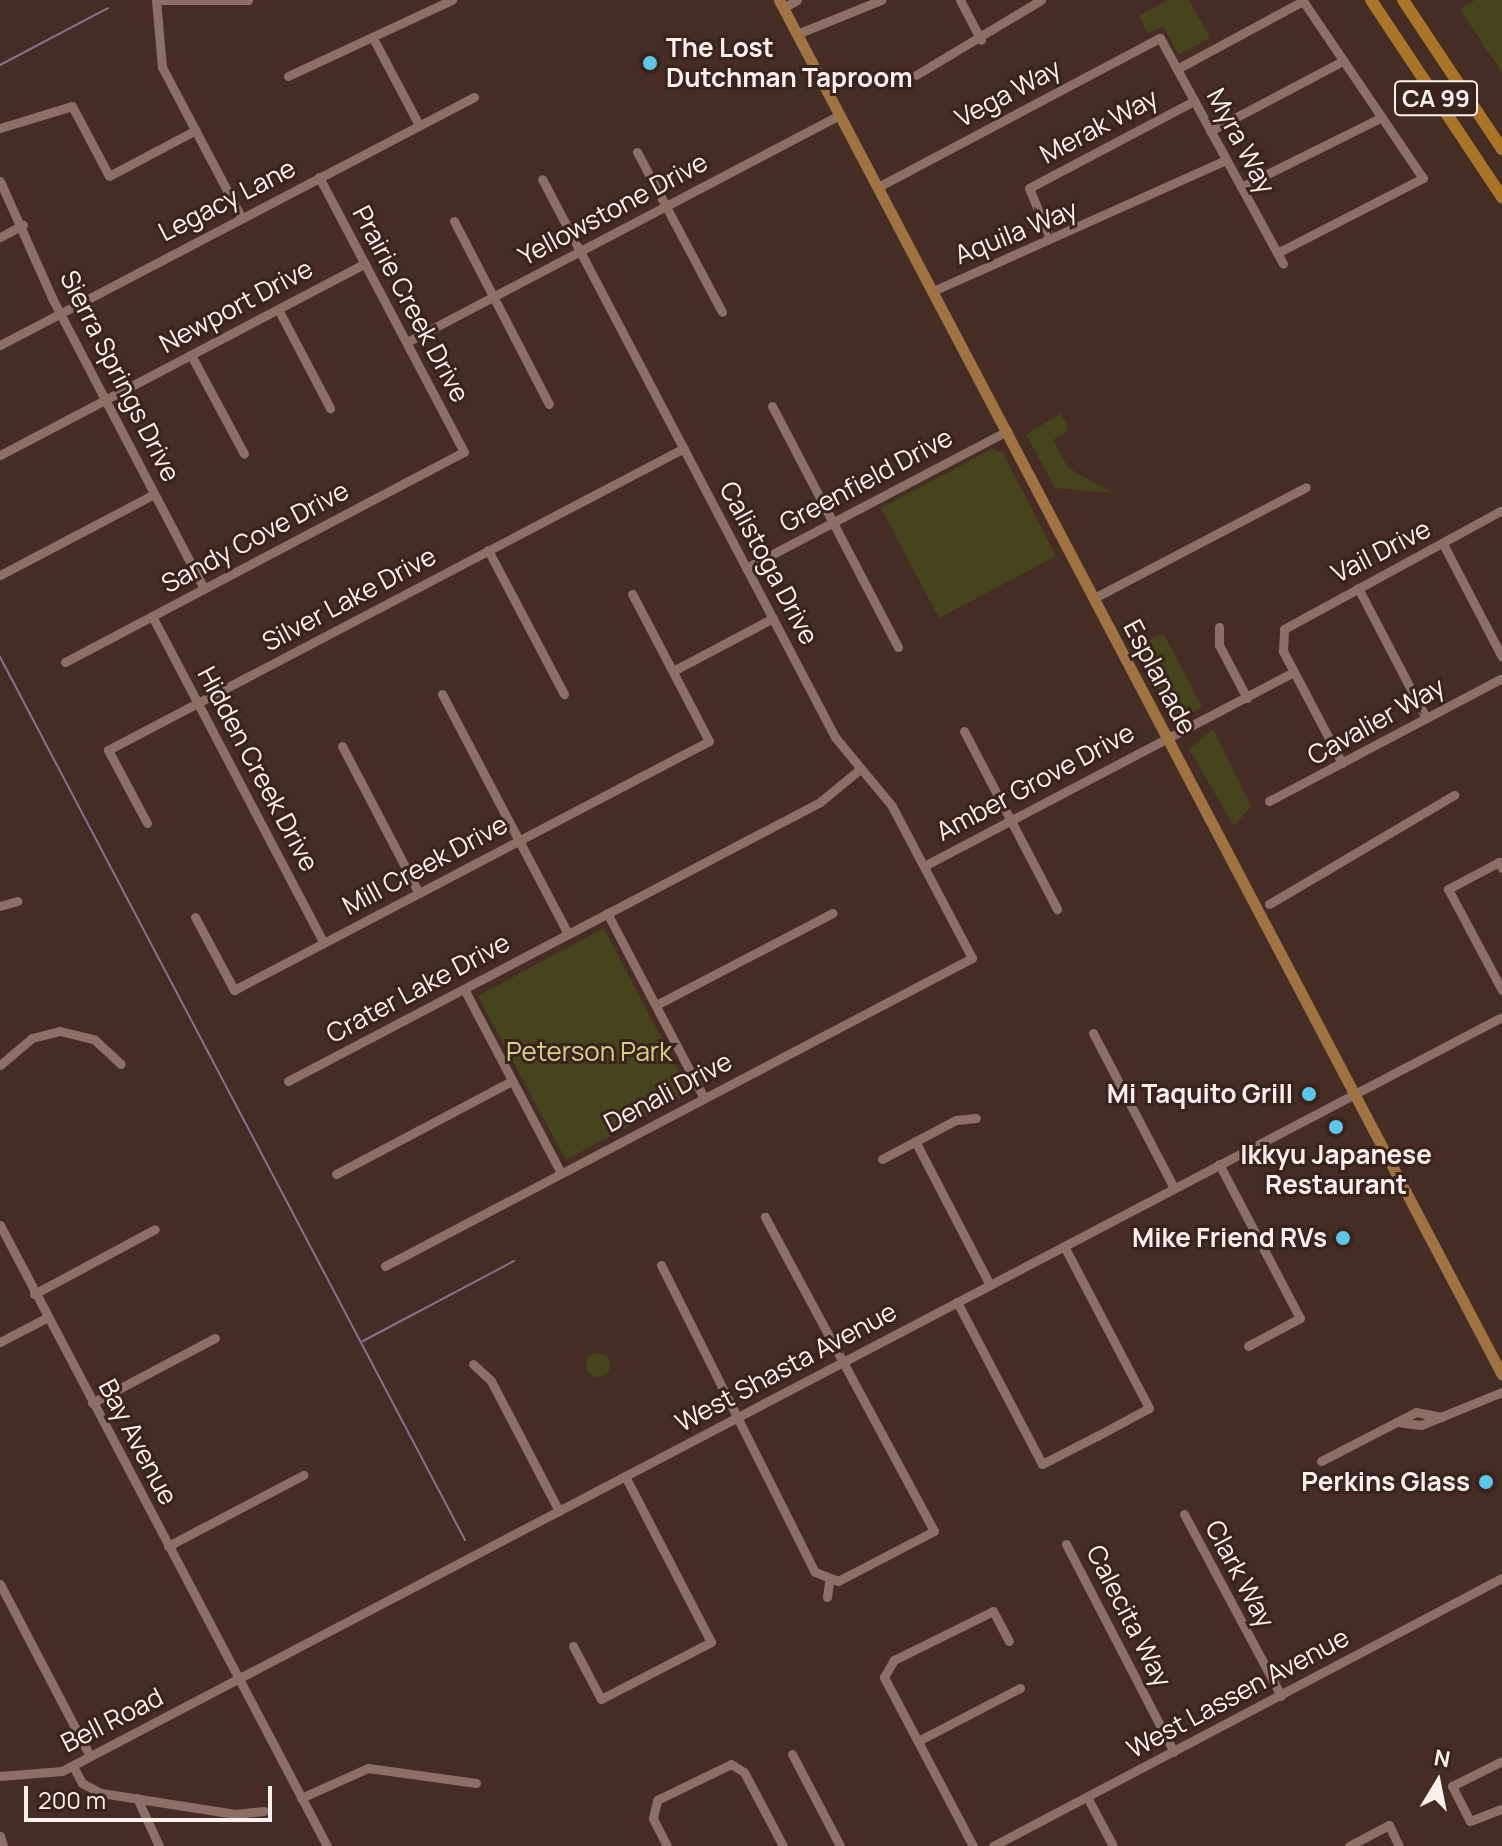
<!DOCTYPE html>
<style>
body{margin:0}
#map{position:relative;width:1502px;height:1846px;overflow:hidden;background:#452d26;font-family:Manrope,sans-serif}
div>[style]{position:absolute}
.green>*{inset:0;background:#46441d}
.round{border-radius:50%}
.stream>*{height:2px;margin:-1px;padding:0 1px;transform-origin:1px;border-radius:1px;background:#8e6d8e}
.minor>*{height:9px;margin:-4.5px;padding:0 4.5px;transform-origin:4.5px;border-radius:4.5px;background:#8c7068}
.major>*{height:11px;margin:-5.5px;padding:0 5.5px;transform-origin:5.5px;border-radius:5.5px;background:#9f7342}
.highway>*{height:12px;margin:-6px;padding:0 6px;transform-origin:6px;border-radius:6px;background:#ab7528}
.dots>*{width:22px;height:22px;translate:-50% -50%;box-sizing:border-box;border:4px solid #3a231c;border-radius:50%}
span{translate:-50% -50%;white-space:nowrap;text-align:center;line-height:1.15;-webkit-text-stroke:6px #3a231c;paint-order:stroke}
.shield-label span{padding:2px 6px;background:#3a231c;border:2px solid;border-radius:6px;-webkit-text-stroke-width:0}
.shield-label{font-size:24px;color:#fff2ee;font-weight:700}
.poi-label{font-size:26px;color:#fff2ee;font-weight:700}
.left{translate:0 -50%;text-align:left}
.right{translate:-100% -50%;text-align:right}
.street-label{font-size:26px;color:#fff2ee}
.park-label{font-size:26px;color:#d5d28a}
.north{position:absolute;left:1398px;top:1742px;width:80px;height:80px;-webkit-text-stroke:6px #3a231c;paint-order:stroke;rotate:10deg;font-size:22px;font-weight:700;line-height:32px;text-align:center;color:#fff2ee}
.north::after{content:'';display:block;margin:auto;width:28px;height:36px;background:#fff2ee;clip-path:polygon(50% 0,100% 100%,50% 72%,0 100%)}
.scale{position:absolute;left:24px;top:1786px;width:248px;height:36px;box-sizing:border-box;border:4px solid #fff2ee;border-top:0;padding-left:10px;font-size:24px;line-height:28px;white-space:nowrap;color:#fff2ee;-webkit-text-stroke:6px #3a231c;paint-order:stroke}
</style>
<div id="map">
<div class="green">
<div style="clip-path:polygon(1168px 0,1189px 0,1210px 38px,1179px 55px,1163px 26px,1148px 34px,1139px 16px)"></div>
<div style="clip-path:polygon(1475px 0,1502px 0,1502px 73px,1460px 9px)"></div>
<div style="clip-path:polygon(1061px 414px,1069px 430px,1053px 440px,1068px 468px,1112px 493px,1055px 488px,1026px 434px)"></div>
<div style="clip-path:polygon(992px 449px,1003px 453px,1056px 556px,939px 618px,881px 508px)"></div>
<div style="clip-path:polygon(1163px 633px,1202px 707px,1182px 718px,1172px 714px,1136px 647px)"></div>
<div style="clip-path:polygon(1213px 729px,1251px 806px,1234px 826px,1189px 749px)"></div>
<div style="clip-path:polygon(604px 928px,690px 1093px,566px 1160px,478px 996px)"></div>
<div class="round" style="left:586px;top:1353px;width:24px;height:24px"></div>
</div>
<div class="stream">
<div style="left:0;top:65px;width:122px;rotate:-27.8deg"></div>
<div style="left:0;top:657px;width:998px;rotate:62.23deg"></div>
<div style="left:363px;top:1341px;width:171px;rotate:-27.9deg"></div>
</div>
<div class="minor">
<div style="left:156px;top:0;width:67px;rotate:84.9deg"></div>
<div style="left:162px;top:67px;width:170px;rotate:62.2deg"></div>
<div style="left:160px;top:0;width:88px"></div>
<div style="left:960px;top:0;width:45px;rotate:62.3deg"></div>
<div style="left:783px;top:8px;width:16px;rotate:-30deg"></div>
<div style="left:797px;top:34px;width:91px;rotate:-22deg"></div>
<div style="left:374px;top:40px;width:96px;rotate:62.1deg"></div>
<div style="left:1177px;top:69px;width:143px;rotate:-28.4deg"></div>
<div style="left:1303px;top:1px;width:214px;rotate:55.9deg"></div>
<div style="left:1423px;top:178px;width:164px;rotate:152.8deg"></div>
<div style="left:916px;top:75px;width:146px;rotate:-31deg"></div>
<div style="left:288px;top:76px;width:181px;rotate:-24.9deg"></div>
<div style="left:0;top:128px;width:75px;rotate:-17deg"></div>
<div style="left:72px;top:106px;width:79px;rotate:62.1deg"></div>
<div style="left:109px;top:176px;width:98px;rotate:-27.9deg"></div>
<div style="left:1210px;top:131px;width:150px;rotate:-27.8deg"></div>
<div style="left:637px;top:152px;width:181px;rotate:62deg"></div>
<div style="left:0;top:181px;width:128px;rotate:66deg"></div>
<div style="left:52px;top:298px;width:328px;rotate:62.4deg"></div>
<div style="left:878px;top:187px;width:319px;rotate:-27.9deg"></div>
<div style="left:1160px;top:38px;width:257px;rotate:61.4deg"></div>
<div style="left:1241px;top:187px;width:157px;rotate:-26.4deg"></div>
<div style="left:454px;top:221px;width:206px;rotate:62.6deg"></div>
<div style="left:1049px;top:236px;width:52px;rotate:-112.6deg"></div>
<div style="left:1029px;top:188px;width:187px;rotate:-27.8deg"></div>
<div style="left:0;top:237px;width:26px;rotate:-28deg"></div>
<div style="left:933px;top:291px;width:321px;rotate:-24.1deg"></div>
<div style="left:278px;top:309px;width:112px;rotate:62.3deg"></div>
<div style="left:407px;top:342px;width:488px;rotate:-27.7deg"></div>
<div style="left:0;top:345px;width:535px;rotate:-27.62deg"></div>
<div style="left:191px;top:355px;width:112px;rotate:61.8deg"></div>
<div style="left:772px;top:406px;width:272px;rotate:62.4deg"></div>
<div style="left:0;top:455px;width:412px;rotate:-27.7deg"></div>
<div style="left:1443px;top:544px;width:127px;rotate:62.4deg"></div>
<div style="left:488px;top:550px;width:163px;rotate:62.2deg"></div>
<div style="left:746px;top:568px;width:295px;rotate:-27.7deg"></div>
<div style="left:0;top:575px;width:174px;rotate:-27.7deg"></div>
<div style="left:1358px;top:588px;width:147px;rotate:62.4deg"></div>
<div style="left:1094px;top:598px;width:239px;rotate:-27.6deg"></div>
<div style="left:152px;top:616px;width:369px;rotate:62.3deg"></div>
<div style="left:1219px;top:627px;width:18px;rotate:90deg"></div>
<div style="left:1219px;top:645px;width:60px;rotate:62.2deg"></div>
<div style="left:65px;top:662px;width:451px;rotate:-27.8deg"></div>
<div style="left:464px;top:452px;width:311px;rotate:-117.8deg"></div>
<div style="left:673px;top:671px;width:113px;rotate:-27.9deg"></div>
<div style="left:442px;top:694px;width:271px;rotate:62.3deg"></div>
<div style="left:964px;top:731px;width:201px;rotate:62.4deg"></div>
<div style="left:342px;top:746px;width:166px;rotate:62.4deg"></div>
<div style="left:1342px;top:763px;width:127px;rotate:-117.8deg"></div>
<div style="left:1283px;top:651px;width:22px;rotate:-87deg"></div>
<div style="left:1284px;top:629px;width:248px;rotate:-28.6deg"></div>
<div style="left:1269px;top:801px;width:263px;rotate:-27.8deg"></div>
<div style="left:147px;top:823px;width:83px;rotate:-118.1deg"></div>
<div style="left:108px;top:750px;width:650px;rotate:-27.67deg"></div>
<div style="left:924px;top:866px;width:418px;rotate:-27.7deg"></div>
<div style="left:1502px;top:868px;width:7px;rotate:-117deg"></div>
<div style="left:1499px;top:862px;width:58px;rotate:152.1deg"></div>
<div style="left:1448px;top:889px;width:115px;rotate:61.9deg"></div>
<div style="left:1269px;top:904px;width:215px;rotate:-30.5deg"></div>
<div style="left:0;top:906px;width:18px;rotate:-16deg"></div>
<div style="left:607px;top:913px;width:209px;rotate:62.3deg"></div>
<div style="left:195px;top:917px;width:83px;rotate:61.9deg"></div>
<div style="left:234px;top:990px;width:536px;rotate:-27.66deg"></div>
<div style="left:709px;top:741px;width:166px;rotate:-117.6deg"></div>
<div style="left:464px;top:989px;width:208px;rotate:62.2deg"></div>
<div style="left:656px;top:1005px;width:199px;rotate:-27.5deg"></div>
<div style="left:1093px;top:1033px;width:175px;rotate:62.4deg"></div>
<div style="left:0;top:1065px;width:42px;rotate:-40.2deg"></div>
<div style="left:32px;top:1038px;width:29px;rotate:-14deg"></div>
<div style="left:60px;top:1031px;width:36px;rotate:14deg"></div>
<div style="left:95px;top:1040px;width:35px;rotate:43deg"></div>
<div style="left:288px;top:1081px;width:601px;rotate:-27.67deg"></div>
<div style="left:820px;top:802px;width:52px;rotate:-39.5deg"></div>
<div style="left:915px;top:1141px;width:162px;rotate:62.5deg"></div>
<div style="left:882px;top:1159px;width:84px;rotate:-27.8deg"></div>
<div style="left:956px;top:1120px;width:20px;rotate:-6deg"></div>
<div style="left:1219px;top:1164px;width:174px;rotate:62.3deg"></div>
<div style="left:1300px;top:1318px;width:59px;rotate:151.7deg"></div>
<div style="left:336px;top:1174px;width:199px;rotate:-27.9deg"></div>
<div style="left:0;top:1225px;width:702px;rotate:62.23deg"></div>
<div style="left:661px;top:1265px;width:343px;rotate:63.4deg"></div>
<div style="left:815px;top:1572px;width:25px;rotate:21deg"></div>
<div style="left:838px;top:1581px;width:108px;rotate:-27.5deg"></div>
<div style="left:934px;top:1531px;width:357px;rotate:-118.3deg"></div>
<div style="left:385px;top:1266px;width:663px;rotate:-27.69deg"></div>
<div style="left:972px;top:958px;width:172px;rotate:-117.8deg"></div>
<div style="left:892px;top:806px;width:89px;rotate:-129.6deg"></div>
<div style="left:835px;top:737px;width:630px;rotate:-117.7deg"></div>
<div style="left:34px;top:1294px;width:137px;rotate:-28.2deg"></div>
<div style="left:957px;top:1302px;width:183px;rotate:62.3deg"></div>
<div style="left:1042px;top:1464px;width:62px;rotate:-27deg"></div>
<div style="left:1097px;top:1436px;width:59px;rotate:-28.3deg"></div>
<div style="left:1149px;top:1408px;width:183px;rotate:-117.7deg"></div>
<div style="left:0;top:1342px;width:54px;rotate:-27.5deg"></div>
<div style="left:473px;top:1364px;width:25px;rotate:43deg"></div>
<div style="left:491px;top:1381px;width:147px;rotate:62.4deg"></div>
<div style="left:92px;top:1403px;width:139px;rotate:-27.9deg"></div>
<div style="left:1397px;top:1422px;width:24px;rotate:7deg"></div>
<div style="left:1421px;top:1425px;width:87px;rotate:-22.2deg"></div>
<div style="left:1321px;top:1461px;width:107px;rotate:-27.3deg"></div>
<div style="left:1416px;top:1412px;width:26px;rotate:11deg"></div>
<div style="left:1184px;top:1514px;width:206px;rotate:61.9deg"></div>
<div style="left:1066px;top:1544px;width:234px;rotate:62.6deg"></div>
<div style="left:168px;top:1546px;width:153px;rotate:-27.7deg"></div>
<div style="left:0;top:1584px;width:194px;rotate:62.4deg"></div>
<div style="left:827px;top:1597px;width:15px;rotate:-82deg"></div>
<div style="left:573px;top:1646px;width:60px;rotate:62.2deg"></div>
<div style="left:601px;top:1699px;width:124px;rotate:-27.4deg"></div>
<div style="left:711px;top:1642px;width:187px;rotate:-117.4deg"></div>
<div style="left:918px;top:1741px;width:115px;rotate:-27.5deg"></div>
<div style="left:792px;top:1754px;width:104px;rotate:62.4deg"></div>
<div style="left:1502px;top:1761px;width:56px;rotate:153.4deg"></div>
<div style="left:1452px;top:1786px;width:39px;rotate:63deg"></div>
<div style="left:1470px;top:1821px;width:34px;rotate:-21deg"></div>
<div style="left:73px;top:1766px;width:19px;rotate:62deg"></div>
<div style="left:82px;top:1783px;width:21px;rotate:28deg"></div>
<div style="left:101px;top:1793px;width:136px;rotate:8.9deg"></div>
<div style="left:235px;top:1814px;width:29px;rotate:-6deg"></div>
<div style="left:0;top:1776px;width:62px;rotate:-4.6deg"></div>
<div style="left:62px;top:1771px;width:1625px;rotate:-27.64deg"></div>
<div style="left:1087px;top:1797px;width:55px;rotate:62deg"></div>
<div style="left:137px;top:1798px;width:53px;rotate:65.4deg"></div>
<div style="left:301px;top:1798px;width:73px;rotate:-24.1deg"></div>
<div style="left:368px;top:1768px;width:109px;rotate:7.9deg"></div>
<div style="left:0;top:1836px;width:10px;rotate:73deg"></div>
<div style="left:667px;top:1846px;width:31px;rotate:-117deg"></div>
<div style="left:653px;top:1818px;width:18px;rotate:-77deg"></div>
<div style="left:657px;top:1800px;width:82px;rotate:-25.9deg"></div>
<div style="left:731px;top:1764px;width:15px;rotate:32deg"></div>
<div style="left:744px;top:1772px;width:84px;rotate:62.2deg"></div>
<div style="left:973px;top:1846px;width:191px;rotate:-117.8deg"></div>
<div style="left:884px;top:1677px;width:20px;rotate:-60deg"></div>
<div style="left:894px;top:1660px;width:110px;rotate:-26.3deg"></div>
<div style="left:993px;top:1611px;width:34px;rotate:62deg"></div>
<div style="left:993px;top:1846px;width:575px;rotate:-27.77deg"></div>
<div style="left:1349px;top:1846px;width:45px;rotate:-27.7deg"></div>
<div style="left:1389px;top:1825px;width:23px;rotate:65deg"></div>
</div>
<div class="major">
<div style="left:779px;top:0;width:1553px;rotate:62.26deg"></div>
</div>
<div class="highway">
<div style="left:1371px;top:0;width:237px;rotate:56.4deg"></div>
<div style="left:1403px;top:0;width:179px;rotate:56.4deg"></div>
</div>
<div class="dots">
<div style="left:650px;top:63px;background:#5dc7e8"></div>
<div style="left:1309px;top:1094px;background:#5dc7e8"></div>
<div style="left:1336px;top:1127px;background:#5dc7e8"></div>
<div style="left:1343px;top:1238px;background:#5dc7e8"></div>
<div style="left:1486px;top:1482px;background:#5dc7e8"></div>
</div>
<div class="shield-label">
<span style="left:1436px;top:98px">CA 99</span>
</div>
<div class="poi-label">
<span class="left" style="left:666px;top:63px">The Lost<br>Dutchman Taproom</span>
<span class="right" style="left:1293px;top:1094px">Mi Taquito Grill</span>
<span style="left:1336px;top:1170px">Ikkyu Japanese<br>Restaurant</span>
<span class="right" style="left:1327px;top:1238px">Mike Friend RVs</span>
<span class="right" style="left:1470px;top:1482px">Perkins Glass</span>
</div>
<div class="street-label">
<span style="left:1008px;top:93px;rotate:-28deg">Vega Way</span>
<span style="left:1099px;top:126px;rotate:-28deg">Merak Way</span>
<span style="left:1241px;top:141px;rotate:62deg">Myra Way</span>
<span style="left:227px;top:200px;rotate:-27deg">Legacy Lane</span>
<span style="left:613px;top:209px;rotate:-28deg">Yellowstone Drive</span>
<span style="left:1016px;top:232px;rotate:-22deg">Aquila Way</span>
<span style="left:411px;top:304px;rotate:62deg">Prairie Creek Drive</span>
<span style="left:236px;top:306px;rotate:-28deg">Newport Drive</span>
<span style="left:120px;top:376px;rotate:63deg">Sierra Springs Drive</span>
<span style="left:866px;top:480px;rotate:-28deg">Greenfield Drive</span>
<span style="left:255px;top:537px;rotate:-28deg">Sandy Cove Drive</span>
<span style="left:1381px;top:551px;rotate:-27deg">Vail Drive</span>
<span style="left:769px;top:563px;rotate:62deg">Calistoga Drive</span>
<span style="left:349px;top:599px;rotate:-28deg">Silver Lake Drive</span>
<span style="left:1160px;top:677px;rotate:62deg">Esplanade</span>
<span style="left:1376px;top:721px;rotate:-29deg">Cavalier Way</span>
<span style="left:258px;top:769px;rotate:62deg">Hidden Creek Drive</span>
<span style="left:1035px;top:782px;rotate:-28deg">Amber Grove Drive</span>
<span style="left:425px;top:865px;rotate:-28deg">Mill Creek Drive</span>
<span style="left:418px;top:988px;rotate:-28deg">Crater Lake Drive</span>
<span style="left:668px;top:1092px;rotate:-28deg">Denali Drive</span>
<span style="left:786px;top:1367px;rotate:-28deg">West Shasta Avenue</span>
<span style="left:138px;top:1442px;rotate:62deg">Bay Avenue</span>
<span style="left:1240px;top:1574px;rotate:62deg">Clark Way</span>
<span style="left:1129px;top:1616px;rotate:63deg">Calecita Way</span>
<span style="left:1238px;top:1693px;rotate:-28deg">West Lassen Avenue</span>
<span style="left:112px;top:1720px;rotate:-27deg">Bell Road</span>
</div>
<div class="park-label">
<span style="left:589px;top:1052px">Peterson Park</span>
</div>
<div class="north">N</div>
<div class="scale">200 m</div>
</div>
